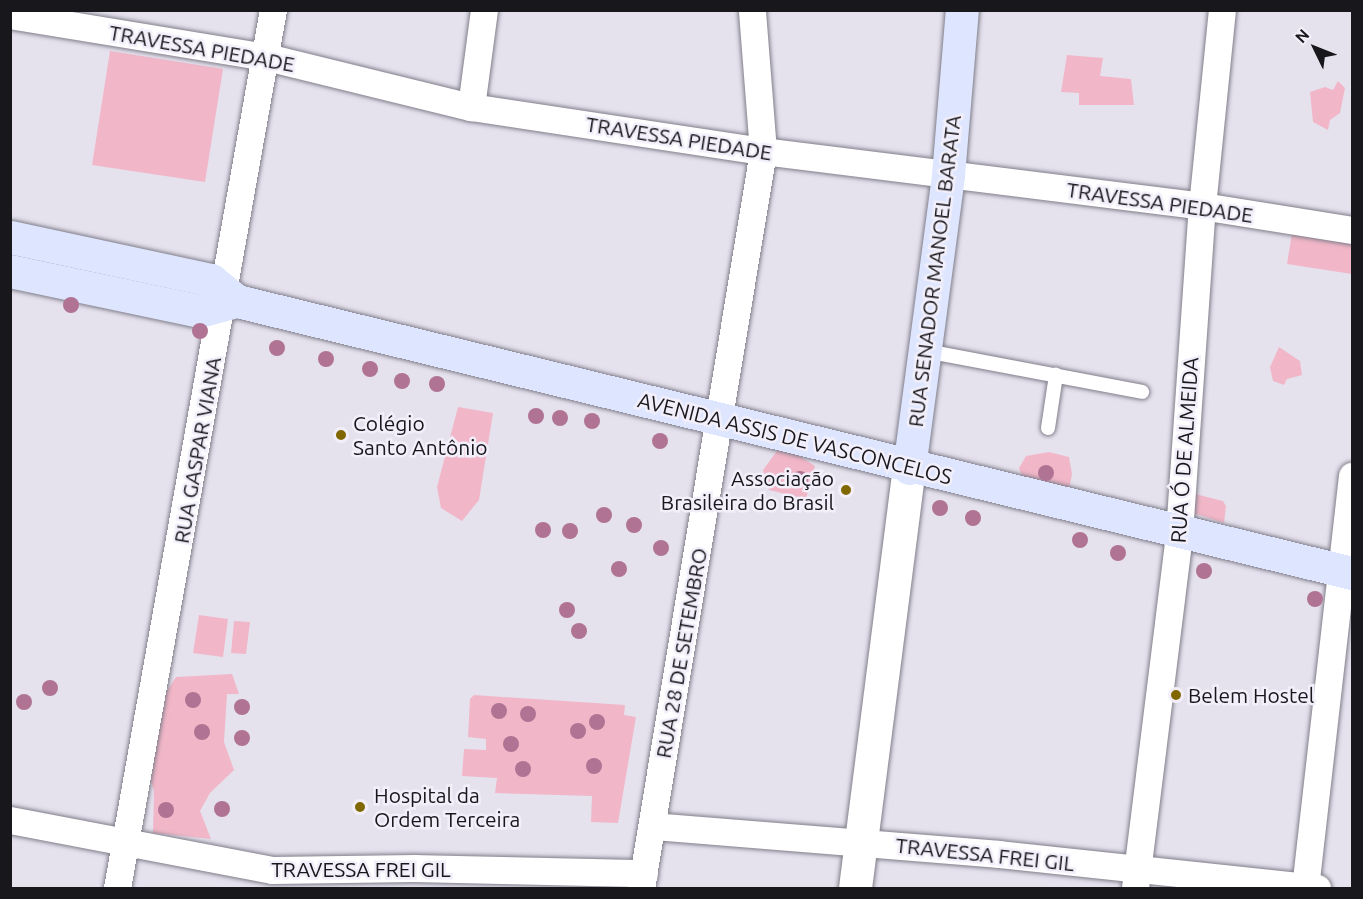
<!DOCTYPE html>
<meta charset="utf-8">
<style>
body{margin:0}
#map{position:relative;width:1363px;height:899px;overflow:hidden;background:#e5e2ee;font-family:Ubuntu,sans-serif}
div>[style]{position:absolute}
.green>*{inset:0;background:#f1b7c8}
.roads{filter:drop-shadow(0 0 2px #817e8a) drop-shadow(0 0 2px #817e8a)}
.service>*{height:14px;margin:-7px;padding:0 7px;transform-origin:7px;border-radius:7px;background:#fff}
.minor>*{height:27px;margin:-13.5px;padding:0 13.5px;transform-origin:13.5px;border-radius:13.5px;background:#fff}
.secondary>*{height:33px;margin:-16.5px;padding:0 16.5px;transform-origin:16.5px;border-radius:16.5px;background:#fff}
.primary>*{height:33px;margin:-16.5px;padding:0 16.5px;transform-origin:16.5px;border-radius:16.5px;background:#dde6fe}
.trees>*{width:16px;height:16px;margin:-8px;border-radius:50%;background:#b07393}
.dots>*{width:16px;height:16px;translate:-50% -50%;box-sizing:border-box;border:3px solid #f2effb;border-radius:50%}
span{translate:-50% -50%;white-space:nowrap;text-align:center;line-height:1.15;-webkit-text-stroke:5px #f2effb;paint-order:stroke}
.street-label{font-size:21px;color:#18171b}
.poi-label{font-size:21px;color:#18171b}
.left{translate:0 -50%;text-align:left}
.right{translate:-100% -50%;text-align:right}
.frame{position:absolute;inset:0;border:12px solid #18171b;pointer-events:none}
.north{position:absolute;left:1285px;top:18px;width:60px;height:60px;-webkit-text-stroke:4px #f2effb;paint-order:stroke;rotate:313deg;font-size:16px;font-weight:700;line-height:24px;text-align:center;color:#18171b}
.north::after{content:'';display:block;margin:auto;width:21px;height:27px;background:#18171b;clip-path:polygon(50% 0,100% 100%,50% 72%,0 100%)}
</style>
<div id="map">
<div class="green">
<div style="clip-path:polygon(110px 51px,223px 69px,205px 182px,92px 165px)"></div>
<div style="clip-path:polygon(1067px 55px,1103px 58px,1100px 76px,1131px 79px,1134px 105px,1079px 105px,1079px 93px,1061px 92px)"></div>
<div style="clip-path:polygon(1338px 81px,1345px 88px,1340px 113px,1330px 120px,1328px 130px,1313px 122px,1310px 92px,1325px 87px,1333px 90px)"></div>
<div style="clip-path:polygon(1293px 227px,1352px 236px,1352px 274px,1287px 264px)"></div>
<div style="clip-path:polygon(1279px 347px,1300px 361px,1302px 375px,1287px 379px,1284px 385px,1273px 381px,1270px 367px)"></div>
<div style="clip-path:polygon(458px 407px,493px 413px,479px 500px,462px 521px,441px 508px,437px 487px)"></div>
<div style="clip-path:polygon(790px 450px,815px 466px,806px 499px,769px 490px,763px 470px,777px 451px)"></div>
<div style="clip-path:polygon(1049px 452px,1069px 457px,1072px 474px,1067px 500px,1027px 491px,1019px 468px,1026px 456px)"></div>
<div style="clip-path:polygon(1187px 492px,1223px 501px,1226px 506px,1224px 523px,1184px 510px)"></div>
<div style="clip-path:polygon(199px 615px,228px 619px,223px 657px,193px 653px)"></div>
<div style="clip-path:polygon(234px 621px,250px 622px,246px 654px,231px 653px)"></div>
<div style="clip-path:polygon(232px 674px,239px 694px,227px 694px,224px 742px,234px 770px,210px 793px,200px 811px,211px 839px,153px 833px,154px 791px,148px 772px,160px 702px,176px 677px)"></div>
<div style="clip-path:polygon(474px 695px,625px 705px,624px 715px,636px 717px,618px 823px,591px 822px,592px 796px,495px 793px,497px 778px,462px 776px,464px 749px,486px 750px,486px 739px,468px 737px,470px 699px)"></div>
</div>
<div class="roads">
<div class="service">
<div style="left:926px;top:351px;width:220px;rotate:10.7deg"></div>
<div style="left:1048px;top:428px;width:54px;rotate:-81.4deg"></div>
</div>
<div class="minor">
<div style="left:10px;top:15px;width:260px;rotate:9.3deg"></div>
<div style="left:267px;top:57px;width:210px;rotate:13.8deg"></div>
<div style="left:471px;top:107px;width:295px;rotate:8.6deg"></div>
<div style="left:763px;top:151px;width:442px;rotate:7.1deg"></div>
<div style="left:1202px;top:206px;width:152px;rotate:9.1deg"></div>
<div style="left:471px;top:107px;width:98px;rotate:-82.4deg"></div>
<div style="left:10px;top:820px;width:267px;rotate:10.8deg"></div>
<div style="left:272px;top:870px;width:143px;rotate:-0.8deg"></div>
<div style="left:415px;top:868px;width:229px;rotate:1.3deg"></div>
<div style="left:652px;top:826px;width:348px;rotate:4.6deg"></div>
<div style="left:999px;top:854px;width:320px;rotate:6.1deg"></div>
<div style="left:117px;top:888px;width:892px;rotate:-79.93deg"></div>
<div style="left:641px;top:888px;width:747px;rotate:-80.6deg"></div>
<div style="left:763px;top:151px;width:141px;rotate:-94.5deg"></div>
<div style="left:1135px;top:888px;width:358px;rotate:-82.9deg"></div>
<div style="left:1179px;top:533px;width:328px;rotate:-86deg"></div>
<div style="left:1202px;top:206px;width:197px;rotate:-84.2deg"></div>
<div style="left:1305px;top:888px;width:415px;rotate:-83.5deg"></div>
</div>
<div class="secondary">
<div style="left:855px;top:888px;width:423px;rotate:-82.7deg"></div>
</div>
<div class="primary">
<div style="left:10px;top:237px;width:206px;rotate:12.1deg"></div>
<div style="left:211px;top:280px;width:33px;rotate:39deg"></div>
<div style="left:237px;top:301px;width:1148px;rotate:13.71deg"></div>
<div style="left:10px;top:271px;width:193px;rotate:11.9deg"></div>
<div style="left:199px;top:311px;width:39px;rotate:-15deg"></div>
<div style="left:909px;top:468px;width:296px;rotate:-82.4deg"></div>
<div style="left:948px;top:175px;width:166px;rotate:-85.2deg"></div>
</div>
</div>
<div class="trees">
<div style="left:71px;top:305px"></div>
<div style="left:200px;top:331px"></div>
<div style="left:277px;top:348px"></div>
<div style="left:326px;top:359px"></div>
<div style="left:370px;top:369px"></div>
<div style="left:402px;top:381px"></div>
<div style="left:437px;top:384px"></div>
<div style="left:536px;top:416px"></div>
<div style="left:560px;top:418px"></div>
<div style="left:592px;top:421px"></div>
<div style="left:660px;top:441px"></div>
<div style="left:1046px;top:473px"></div>
<div style="left:800px;top:479px"></div>
<div style="left:940px;top:508px"></div>
<div style="left:604px;top:515px"></div>
<div style="left:973px;top:518px"></div>
<div style="left:634px;top:525px"></div>
<div style="left:543px;top:530px"></div>
<div style="left:570px;top:531px"></div>
<div style="left:1080px;top:540px"></div>
<div style="left:661px;top:548px"></div>
<div style="left:1118px;top:553px"></div>
<div style="left:619px;top:569px"></div>
<div style="left:1204px;top:571px"></div>
<div style="left:1315px;top:599px"></div>
<div style="left:567px;top:610px"></div>
<div style="left:579px;top:631px"></div>
<div style="left:50px;top:688px"></div>
<div style="left:193px;top:700px"></div>
<div style="left:24px;top:702px"></div>
<div style="left:242px;top:707px"></div>
<div style="left:499px;top:711px"></div>
<div style="left:528px;top:714px"></div>
<div style="left:597px;top:722px"></div>
<div style="left:578px;top:731px"></div>
<div style="left:202px;top:732px"></div>
<div style="left:242px;top:738px"></div>
<div style="left:511px;top:744px"></div>
<div style="left:594px;top:766px"></div>
<div style="left:523px;top:769px"></div>
<div style="left:222px;top:809px"></div>
<div style="left:166px;top:810px"></div>
</div>
<div class="dots">
<div style="left:341px;top:435px;background:#806700"></div>
<div style="left:846px;top:490px;background:#806700"></div>
<div style="left:1176px;top:695px;background:#806700"></div>
<div style="left:360px;top:807px;background:#806700"></div>
</div>
<div class="street-label">
<span style="left:202px;top:48px;rotate:10deg">TRAVESSA PIEDADE</span>
<span style="left:679px;top:138px;rotate:9deg">TRAVESSA PIEDADE</span>
<span style="left:1160px;top:202px;rotate:8deg">TRAVESSA PIEDADE</span>
<span style="left:934px;top:271px;rotate:-83deg">RUA SENADOR MANOEL BARATA</span>
<span style="left:795px;top:438px;rotate:14deg">AVENIDA ASSIS DE VASCONCELOS</span>
<span style="left:197px;top:450px;rotate:-80deg">RUA GASPAR VIANA</span>
<span style="left:1184px;top:450px;rotate:-86deg">RUA Ó DE ALMEIDA</span>
<span style="left:681px;top:653px;rotate:-80deg">RUA 28 DE SETEMBRO</span>
<span style="left:985px;top:854px;rotate:6deg">TRAVESSA FREI GIL</span>
<span style="left:361px;top:869px">TRAVESSA FREI GIL</span>
</div>
<div class="poi-label">
<span class="left" style="left:353px;top:435px">Colégio<br>Santo Antônio</span>
<span class="right" style="left:834px;top:490px">Associação<br>Brasileira do Brasil</span>
<span class="left" style="left:1188px;top:695px">Belem Hostel</span>
<span class="left" style="left:374px;top:807px">Hospital da<br>Ordem Terceira</span>
</div>
<div class="frame"></div>
<div class="north">N</div>
</div>
